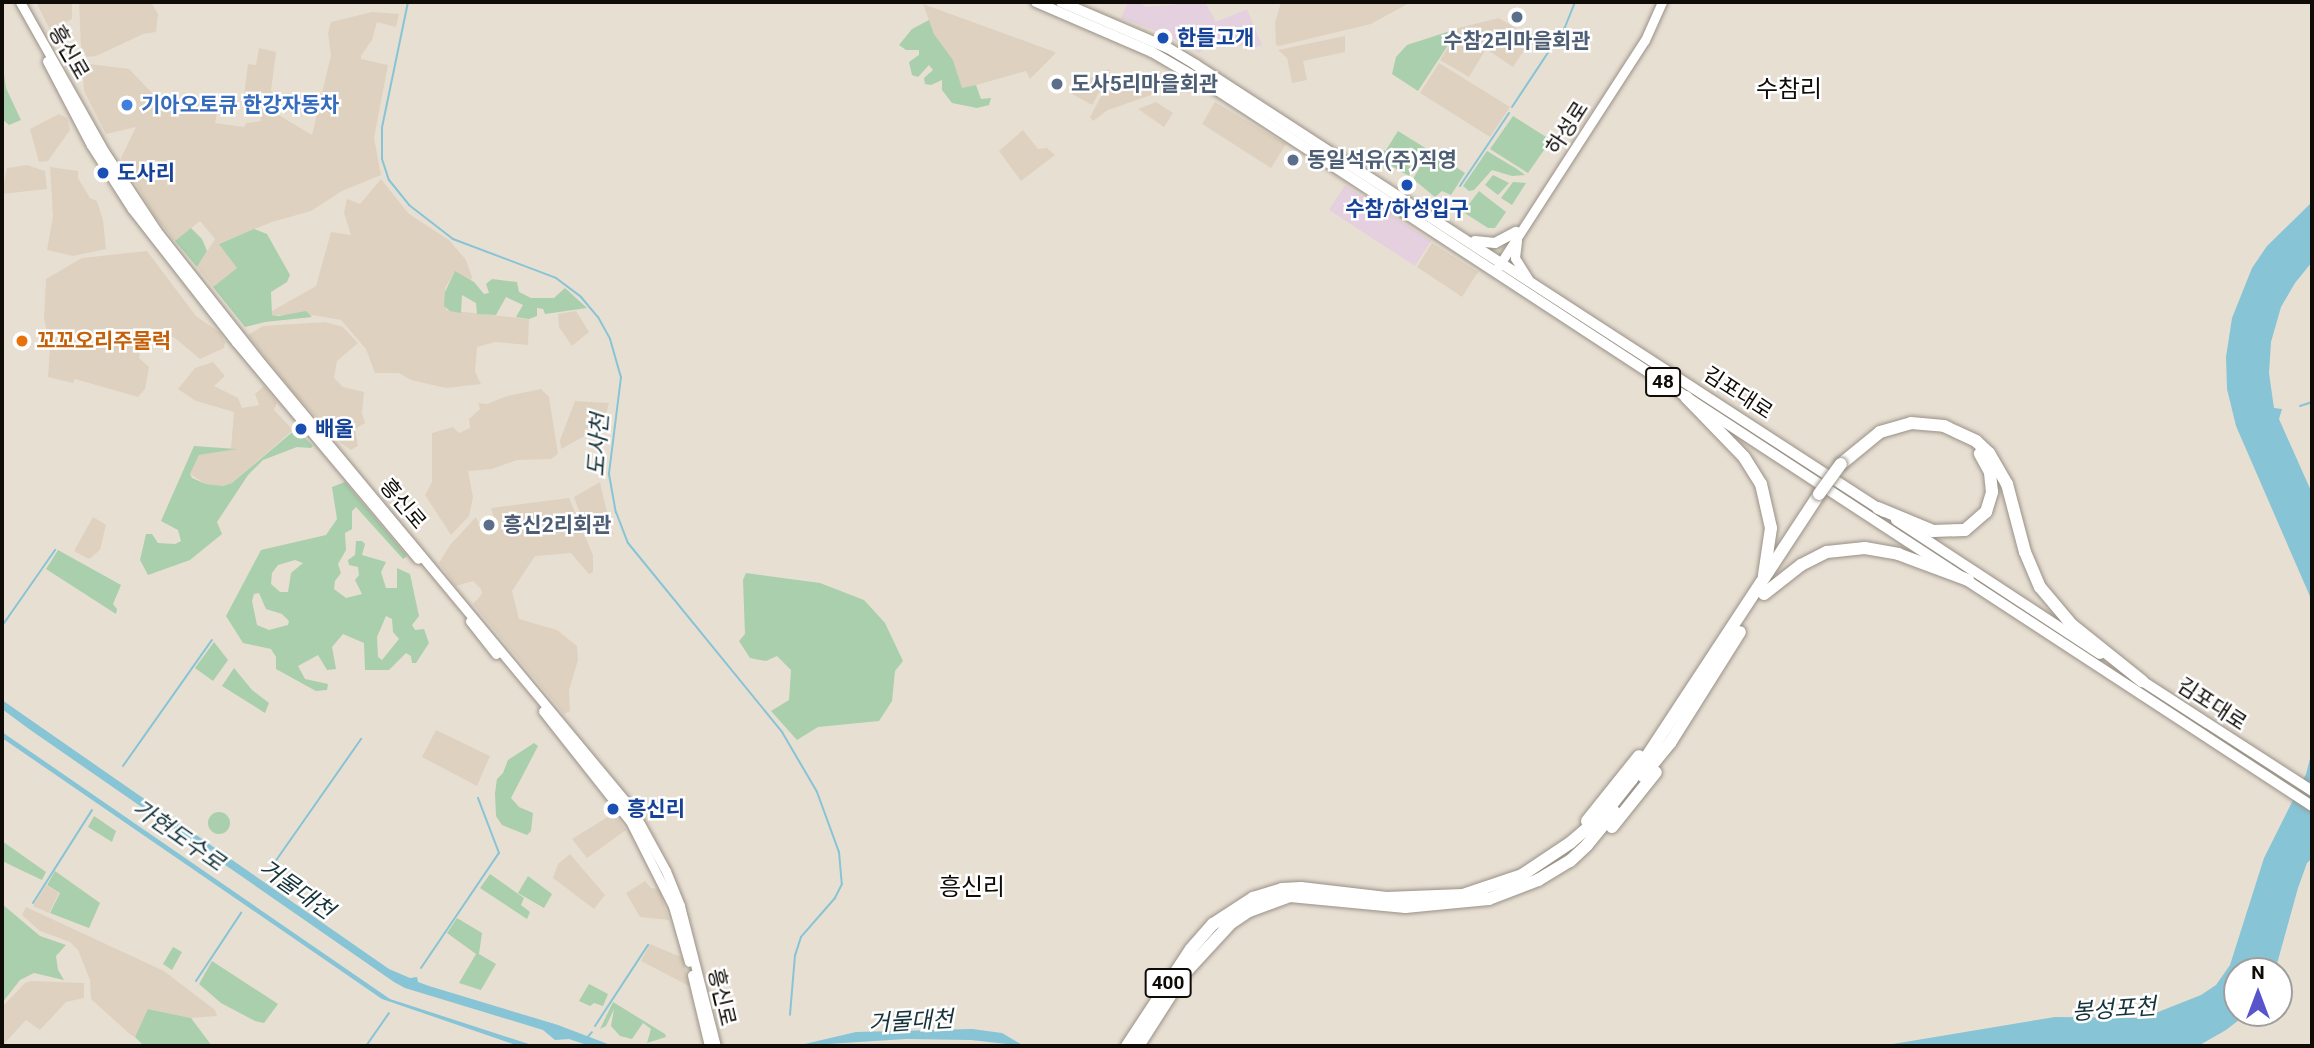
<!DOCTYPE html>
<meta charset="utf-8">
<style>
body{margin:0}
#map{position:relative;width:2314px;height:1048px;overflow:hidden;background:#e8dfd3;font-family:Roboto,"Noto Sans KR",sans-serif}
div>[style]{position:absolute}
.commercial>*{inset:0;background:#e4d0de}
.built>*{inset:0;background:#dfd1bf}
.green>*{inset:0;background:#a9cfac}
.round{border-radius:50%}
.water>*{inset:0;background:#87c4d5}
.stream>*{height:2px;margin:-1px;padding:0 1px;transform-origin:1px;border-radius:1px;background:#87c4d5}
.roads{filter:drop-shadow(0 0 2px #999186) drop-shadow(0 0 2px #999186)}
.secondary>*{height:9px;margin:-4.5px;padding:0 4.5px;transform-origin:4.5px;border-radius:4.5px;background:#fff}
.primary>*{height:10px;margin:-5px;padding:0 5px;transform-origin:5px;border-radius:5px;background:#fff}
.highway>*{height:12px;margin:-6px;padding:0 6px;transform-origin:6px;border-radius:6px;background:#fff}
.bridges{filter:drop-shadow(0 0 2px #999186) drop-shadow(0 0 2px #999186)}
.highway-bridge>*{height:12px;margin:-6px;padding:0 6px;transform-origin:6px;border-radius:6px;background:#fff}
.dots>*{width:19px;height:19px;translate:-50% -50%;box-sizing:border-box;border:4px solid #fff;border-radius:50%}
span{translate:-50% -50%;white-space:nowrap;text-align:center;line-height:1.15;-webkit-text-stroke:5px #fff;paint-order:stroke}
.shield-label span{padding:2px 5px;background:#fff;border:2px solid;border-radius:5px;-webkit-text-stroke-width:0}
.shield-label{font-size:19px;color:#0f0c08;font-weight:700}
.transit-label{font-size:21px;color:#164399;font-weight:700}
.left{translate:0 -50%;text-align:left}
.service-label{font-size:21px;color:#4e5e75;font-weight:700}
.street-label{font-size:21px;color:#0f0c08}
.shop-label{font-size:21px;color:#366cbe;font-weight:700}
.food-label{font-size:21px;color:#c56008;font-weight:700}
.water-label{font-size:23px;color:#14333a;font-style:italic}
.quarter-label{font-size:24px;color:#0f0c08}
.frame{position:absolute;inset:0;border:4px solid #0f0c08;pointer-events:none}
.north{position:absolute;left:2223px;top:957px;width:70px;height:70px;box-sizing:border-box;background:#fff;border:2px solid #9f9e9c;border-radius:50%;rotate:0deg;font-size:19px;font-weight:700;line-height:28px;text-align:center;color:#0f0c08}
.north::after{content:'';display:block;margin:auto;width:24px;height:32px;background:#5854cb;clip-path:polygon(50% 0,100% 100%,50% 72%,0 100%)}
</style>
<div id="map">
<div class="commercial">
<div style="clip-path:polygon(1128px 2px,1139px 2px,1146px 7px,1205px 2px,1216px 22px,1247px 9px,1262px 45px,1256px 47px,1211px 43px,1199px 53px,1165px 34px,1121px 18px)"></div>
<div style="clip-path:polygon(1345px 185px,1431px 241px,1415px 266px,1329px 210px)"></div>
</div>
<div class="built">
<div style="clip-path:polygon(36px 2px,72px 2px,72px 19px,50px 30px)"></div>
<div style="clip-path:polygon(79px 2px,151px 2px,158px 14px,156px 32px,143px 34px,96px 56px,87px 57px,81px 47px)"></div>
<div style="clip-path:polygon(1281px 2px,1411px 2px,1371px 24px,1279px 46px,1276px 45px,1275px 23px)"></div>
<div style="clip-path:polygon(923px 4px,1055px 52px,1055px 54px,1030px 79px,1026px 71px,962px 89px,953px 60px,934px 34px)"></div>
<div style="clip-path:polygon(372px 12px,399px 14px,396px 27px,377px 22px,372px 40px,361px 56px,361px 59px,388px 65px,374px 138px,381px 175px,342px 191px,311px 211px,272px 222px,220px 243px,237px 268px,213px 287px,197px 267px,215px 239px,200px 221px,175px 241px,155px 217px,121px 158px,136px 127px,106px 134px,84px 91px,82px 63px,129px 69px,160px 101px,189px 101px,216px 96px,220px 100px,215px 123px,244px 127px,246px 123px,261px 121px,259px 112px,247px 109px,243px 103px,248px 64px,256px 65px,259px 48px,276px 52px,271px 91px,276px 100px,272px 111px,312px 135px,331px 55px,328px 33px,331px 22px)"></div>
<div style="clip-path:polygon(1499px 18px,1532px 38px,1513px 67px,1486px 49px,1469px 77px,1440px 60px,1455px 36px,1450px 30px)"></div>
<div style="clip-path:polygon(1345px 36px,1345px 52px,1303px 61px,1307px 80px,1292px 83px,1287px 58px,1278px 50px)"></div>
<div style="clip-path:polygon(1439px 63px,1510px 107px,1490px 137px,1420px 93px)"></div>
<div style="clip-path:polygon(1109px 69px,1110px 74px,1092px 105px,1072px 94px,1083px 82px)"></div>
<div style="clip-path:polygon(1112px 76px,1153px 83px,1157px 93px,1108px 110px,1093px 121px,1090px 117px)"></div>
<div style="clip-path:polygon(1156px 102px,1173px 113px,1164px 127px,1138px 109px)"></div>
<div style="clip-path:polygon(1215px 102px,1286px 144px,1271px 168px,1202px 124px)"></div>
<div style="clip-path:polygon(59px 114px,67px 118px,70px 130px,48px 161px,39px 162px,30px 129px)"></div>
<div style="clip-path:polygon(1023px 130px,1038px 149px,1047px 148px,1055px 155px,1021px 181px,999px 151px)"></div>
<div style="clip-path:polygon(27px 165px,45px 171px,47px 189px,2px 194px,7px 168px)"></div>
<div style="clip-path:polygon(50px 167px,78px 171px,78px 178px,90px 198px,97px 201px,103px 220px,106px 249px,73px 256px,47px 250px,53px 216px)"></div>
<div style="clip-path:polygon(381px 179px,409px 214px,449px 240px,466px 260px,472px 277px,471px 280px,455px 272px,445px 288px,446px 310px,529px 319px,528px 345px,495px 342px,477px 347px,475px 372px,481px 384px,446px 388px,411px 380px,399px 373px,375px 373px,366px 349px,341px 320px,312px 315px,272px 315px,272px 311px,316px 286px,331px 232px,351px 235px,344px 213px,347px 199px,360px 204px)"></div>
<div style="clip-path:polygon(1432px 243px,1478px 272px,1462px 297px,1417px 267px)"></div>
<div style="clip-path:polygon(147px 251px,196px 316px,219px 332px,225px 342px,224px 348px,200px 359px,175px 338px,153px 331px,143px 333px,139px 358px,149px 367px,145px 389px,138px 397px,75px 379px,73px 383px,48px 377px,50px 345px,44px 318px,46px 279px,82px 258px)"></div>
<div style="clip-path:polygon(576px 311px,589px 332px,572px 346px,559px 327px,558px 314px)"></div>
<div style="clip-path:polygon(325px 322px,343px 327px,358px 343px,337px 361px,334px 378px,343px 387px,364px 392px,362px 413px,365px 423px,355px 429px,358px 446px,351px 450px,341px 443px,295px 394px,248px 335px,263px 326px)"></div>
<div style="clip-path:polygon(213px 362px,225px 376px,214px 386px,238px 398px,242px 408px,259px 405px,255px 394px,264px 386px,277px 403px,274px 410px,293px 430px,232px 483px,223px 486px,206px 484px,190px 474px,199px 455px,234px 449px,231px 448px,234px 412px,196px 401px,178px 389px,195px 368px)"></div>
<div style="clip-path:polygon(541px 389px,549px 397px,558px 454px,551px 459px,517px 460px,492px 469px,468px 471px,473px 497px,469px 516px,451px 535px,425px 495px,432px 482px,432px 433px,453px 427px,459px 433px,470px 428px,469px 419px,480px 409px,478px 403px,487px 404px,507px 396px)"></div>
<div style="clip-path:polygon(575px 401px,609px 403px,603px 426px,561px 449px,560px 440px)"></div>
<div style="clip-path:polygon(600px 482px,610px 526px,614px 535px,588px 534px,574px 497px)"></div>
<div style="clip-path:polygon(569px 498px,593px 555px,593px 572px,589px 574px,571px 553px,535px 556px,512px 591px,519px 619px,557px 630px,577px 646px,578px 660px,569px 690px,570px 711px,564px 714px,473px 604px,482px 594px,481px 589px,473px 581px,456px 586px,439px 563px,450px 545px,476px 517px,483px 533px,497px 529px,491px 508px)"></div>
<div style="clip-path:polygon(93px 517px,106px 525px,100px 550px,89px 559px,74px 551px)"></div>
<div style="clip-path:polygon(436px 730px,490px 756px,477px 786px,422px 757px)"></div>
<div style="clip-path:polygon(614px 813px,626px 830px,587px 858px,572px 839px)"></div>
<div style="clip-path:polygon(570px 854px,605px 895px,594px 909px,553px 878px,558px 864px)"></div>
<div style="clip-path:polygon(645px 881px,651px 888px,659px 889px,669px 920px,640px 917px,626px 893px)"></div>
<div style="clip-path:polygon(46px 885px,59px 893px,49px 913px,33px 906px)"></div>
<div style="clip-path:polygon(26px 907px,164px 971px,215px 1010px,217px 1016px,191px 1018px,149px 1009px,135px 1037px,131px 1035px,91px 999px,90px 980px,78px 950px,70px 942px,40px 931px,22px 915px)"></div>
<div style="clip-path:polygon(650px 944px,683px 958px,689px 986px,641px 961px)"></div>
<div style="clip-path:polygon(31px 981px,84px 983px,84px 998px,66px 1002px,40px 1030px,26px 1020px,2px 1046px,2px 1007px,25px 983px)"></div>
</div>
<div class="green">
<div style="clip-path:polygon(929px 20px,934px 34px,953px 60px,962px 88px,976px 85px,981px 99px,991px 98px,989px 105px,977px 108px,952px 103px,942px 90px,942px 80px,931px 85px,925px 84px,924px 78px,933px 70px,929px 65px,918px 77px,912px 75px,909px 62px,919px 55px,919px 50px,906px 50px,899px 45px,912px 29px)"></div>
<div style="clip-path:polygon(1447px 32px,1454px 36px,1418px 91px,1392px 74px,1396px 57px,1407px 45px)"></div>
<div style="clip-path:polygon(2px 60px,6px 88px,21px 120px,9px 125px,2px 119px)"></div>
<div style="clip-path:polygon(1513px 116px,1551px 140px,1528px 173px,1490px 149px)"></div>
<div style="clip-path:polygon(1398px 131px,1427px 149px,1417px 169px,1386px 150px)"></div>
<div style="clip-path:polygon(1384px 150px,1412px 168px,1409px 176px,1379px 159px)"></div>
<div style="clip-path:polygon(1430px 150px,1465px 173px,1451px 195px,1442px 191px,1435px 197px,1413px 179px)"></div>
<div style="clip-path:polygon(1487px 151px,1517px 169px,1525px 175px,1512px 176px,1492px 170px,1474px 190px,1469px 191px,1463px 186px)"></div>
<div style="clip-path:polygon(1493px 175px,1509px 183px,1498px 195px,1485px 185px)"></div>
<div style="clip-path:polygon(1513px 182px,1526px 183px,1512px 205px,1501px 198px)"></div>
<div style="clip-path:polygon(1479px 191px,1506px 212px,1495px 228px,1488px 228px,1463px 212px)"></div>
<div style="clip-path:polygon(191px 228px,202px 239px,207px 251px,197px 267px,175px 241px)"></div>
<div style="clip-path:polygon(254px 229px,267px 234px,290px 275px,287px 282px,271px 292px,272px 315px,279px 316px,306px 311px,312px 317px,265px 322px,245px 327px,213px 287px,237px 268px,219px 244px)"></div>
<div style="clip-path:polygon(455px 271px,474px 282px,484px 294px,489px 293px,486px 284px,492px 279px,517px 282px,519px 292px,531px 298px,554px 298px,565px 288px,587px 308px,545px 314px,543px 309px,537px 308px,537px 316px,529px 319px,516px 317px,523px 305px,506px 297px,496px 315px,477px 314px,476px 303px,462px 295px,461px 313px,450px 311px,444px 306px,445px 292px)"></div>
<div style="clip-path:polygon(296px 429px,313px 446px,311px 448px,297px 447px,263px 460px,248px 475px,217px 522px,222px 534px,190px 560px,148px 575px,140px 560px,146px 534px,152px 534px,158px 543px,175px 544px,181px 541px,178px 530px,161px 521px,194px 446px,237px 449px,199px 455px,190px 474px,192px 478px,206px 484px,223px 486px,232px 483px)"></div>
<div style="clip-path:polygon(evenodd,345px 482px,407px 556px,403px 559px,356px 507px,352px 511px,352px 529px,345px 533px,346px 550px,338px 564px,341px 573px,335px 581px,334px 589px,346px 598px,362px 594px,355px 580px,359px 575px,358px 567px,349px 565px,348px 560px,355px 555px,356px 541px,362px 541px,365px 544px,362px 555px,386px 562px,381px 572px,386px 588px,397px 588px,397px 568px,410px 574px,419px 616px,412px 625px,415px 630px,424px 629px,429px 643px,416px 663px,412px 663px,411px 656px,406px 653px,389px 670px,365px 670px,364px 643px,343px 634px,332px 647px,336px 669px,327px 670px,318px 655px,298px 666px,305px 679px,328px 684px,327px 690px,316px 691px,276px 669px,276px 657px,271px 649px,243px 643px,226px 616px,261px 550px,326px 535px,337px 519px,332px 487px,345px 482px,295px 560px,303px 563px,291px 573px,288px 592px,280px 592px,271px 584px,272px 573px,278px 565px,295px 560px,345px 482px,259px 593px,266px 609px,282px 614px,289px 621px,288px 625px,269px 630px,257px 625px,252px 601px,254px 594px,259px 593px,345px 482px,386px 616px,392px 619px,393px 632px,399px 639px,382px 660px,378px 657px,377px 637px,386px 616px)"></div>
<div style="clip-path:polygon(58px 550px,121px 585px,113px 604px,117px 609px,116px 614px,46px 569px)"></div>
<div style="clip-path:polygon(746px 573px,820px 583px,864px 600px,885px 623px,903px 661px,895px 671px,892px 701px,879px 721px,818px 727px,797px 740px,771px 711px,789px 700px,791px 670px,777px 656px,766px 661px,750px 658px,739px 641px,745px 634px,743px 580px)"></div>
<div style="clip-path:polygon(214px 642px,228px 660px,213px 681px,195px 668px)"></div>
<div style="clip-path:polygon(234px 668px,252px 690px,269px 703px,265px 713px,222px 686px)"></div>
<div style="clip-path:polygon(534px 743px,538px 746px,511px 798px,519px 807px,533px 813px,531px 831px,527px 835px,502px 825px,496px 816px,495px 793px,497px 779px,503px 773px,508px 760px)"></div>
<div class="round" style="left:208px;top:812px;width:22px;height:22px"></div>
<div style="clip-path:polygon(94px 816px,116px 831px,112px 842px,88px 827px)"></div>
<div style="clip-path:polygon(2px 841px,46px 872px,42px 880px,2px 861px)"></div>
<div style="clip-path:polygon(55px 871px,100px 903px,89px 928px,50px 913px,60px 893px,47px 885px)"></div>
<div style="clip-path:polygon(490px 874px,524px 898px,521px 905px,530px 912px,527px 919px,480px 888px)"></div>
<div style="clip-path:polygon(528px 876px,552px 894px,544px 908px,518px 893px)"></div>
<div style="clip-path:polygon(2px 904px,40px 936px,66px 945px,56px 956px,58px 970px,64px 980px,34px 973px,20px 980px,2px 1003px)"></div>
<div style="clip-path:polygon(457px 918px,482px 933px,479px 954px,496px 964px,481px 990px,459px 983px,476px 954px,447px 933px)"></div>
<div style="clip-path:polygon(173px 947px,182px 952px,172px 970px,163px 964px)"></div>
<div style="clip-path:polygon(212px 961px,278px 1004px,264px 1023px,255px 1021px,221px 1003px,199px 984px)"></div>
<div style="clip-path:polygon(589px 984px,608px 994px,603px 1006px,594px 1003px,590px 1006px,579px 1001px)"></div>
<div style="clip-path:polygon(613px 1002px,665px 1034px,666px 1037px,647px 1043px,651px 1029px,643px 1023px,632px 1039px,620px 1036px,611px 1026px,614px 1009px,606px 1026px,600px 1029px)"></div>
<div style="clip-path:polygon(148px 1009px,191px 1018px,212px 1046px,144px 1046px,135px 1037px)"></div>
</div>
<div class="water">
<div style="clip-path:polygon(2312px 202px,2312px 262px,2295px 283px,2281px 307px,2271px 342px,2269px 373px,2274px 408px,2282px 409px,2279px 419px,2312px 493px,2312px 601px,2236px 426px,2227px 389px,2226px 357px,2232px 318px,2252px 268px,2267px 246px)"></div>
<div style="clip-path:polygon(2px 700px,389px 969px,410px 978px,417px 977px,418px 982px,429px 986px,558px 1025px,613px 1046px,590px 1046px,569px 1039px,555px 1040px,543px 1030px,405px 988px,394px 982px,29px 729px,2px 709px)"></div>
<div style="clip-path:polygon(2px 732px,390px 999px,535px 1046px,519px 1046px,382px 999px,2px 738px)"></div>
<div style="clip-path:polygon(2312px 751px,2312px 858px,2307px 863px,2298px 888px,2275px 971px,2237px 971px,2237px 1013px,2248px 1013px,2226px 1030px,2198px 1046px,1881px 1046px,2055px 1017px,2143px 1018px,2201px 995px,2216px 985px,2230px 965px,2264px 858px,2306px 774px)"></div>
<div style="clip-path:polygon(972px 1029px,1002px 1033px,1024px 1046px,971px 1040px,906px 1039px,796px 1046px,856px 1032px)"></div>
</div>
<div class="stream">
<div style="left:408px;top:2px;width:129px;rotate:101.7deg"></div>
<div style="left:382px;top:128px;width:31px;rotate:90deg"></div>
<div style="left:382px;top:159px;width:22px;rotate:72deg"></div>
<div style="left:389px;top:180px;width:32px;rotate:51deg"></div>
<div style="left:409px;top:205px;width:56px;rotate:37.7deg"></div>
<div style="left:453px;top:239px;width:110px;rotate:20.7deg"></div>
<div style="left:556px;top:278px;width:31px;rotate:37deg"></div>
<div style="left:581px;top:297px;width:26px;rotate:50deg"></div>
<div style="left:598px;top:317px;width:25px;rotate:61deg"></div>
<div style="left:610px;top:339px;width:40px;rotate:74deg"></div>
<div style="left:621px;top:377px;width:98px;rotate:97.1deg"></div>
<div style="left:609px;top:474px;width:39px;rotate:80deg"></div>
<div style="left:616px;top:512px;width:33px;rotate:69deg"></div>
<div style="left:628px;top:543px;width:244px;rotate:50.8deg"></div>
<div style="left:782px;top:732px;width:69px;rotate:59.7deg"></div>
<div style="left:817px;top:792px;width:64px;rotate:69.9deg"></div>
<div style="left:839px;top:852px;width:32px;rotate:85deg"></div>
<div style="left:842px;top:884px;width:16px;rotate:117deg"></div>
<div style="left:835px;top:898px;width:52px;rotate:131.1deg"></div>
<div style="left:801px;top:937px;width:19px;rotate:108deg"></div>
<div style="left:795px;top:955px;width:60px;rotate:94.8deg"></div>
<div style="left:1512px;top:107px;width:96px;rotate:-56.5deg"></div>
<div style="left:1565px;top:27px;width:24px;rotate:-68deg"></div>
<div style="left:1460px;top:186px;width:88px;rotate:-56.1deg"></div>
<div style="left:2300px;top:406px;width:13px;rotate:-18deg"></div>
<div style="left:2px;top:626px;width:93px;rotate:-55.1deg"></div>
<div style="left:123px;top:766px;width:154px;rotate:-54.8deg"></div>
<div style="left:270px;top:869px;width:159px;rotate:-55deg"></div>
<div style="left:33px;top:903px;width:110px;rotate:-57.6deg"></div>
<div style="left:421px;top:968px;width:139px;rotate:-55.9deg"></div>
<div style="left:499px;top:853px;width:59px;rotate:-110.9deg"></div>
<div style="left:196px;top:981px;width:82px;rotate:-56.5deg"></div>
<div style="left:595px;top:1026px;width:97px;rotate:-56.8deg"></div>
<div style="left:586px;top:1039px;width:9px;rotate:-49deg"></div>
<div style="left:366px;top:1046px;width:40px;rotate:-55.1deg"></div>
</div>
<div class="roads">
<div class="secondary">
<div style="left:20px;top:2px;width:171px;rotate:60.6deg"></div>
<div style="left:104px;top:151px;width:95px;rotate:56.6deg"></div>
<div style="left:156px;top:230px;width:169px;rotate:51.7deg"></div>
<div style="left:261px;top:363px;width:580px;rotate:50.25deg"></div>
<div style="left:632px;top:809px;width:71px;rotate:61.3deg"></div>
<div style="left:666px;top:871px;width:38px;rotate:68deg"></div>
<div style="left:680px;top:906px;width:145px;rotate:75.6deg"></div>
<div style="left:47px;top:61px;width:95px;rotate:62.4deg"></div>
<div style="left:91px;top:145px;width:76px;rotate:57.4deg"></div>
<div style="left:132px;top:209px;width:169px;rotate:52deg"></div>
<div style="left:236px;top:342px;width:283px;rotate:50deg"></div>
<div style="left:1517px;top:241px;width:17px;rotate:97deg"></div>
<div style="left:1515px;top:258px;width:25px;rotate:58deg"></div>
<div style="left:1498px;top:267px;width:270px;rotate:-57.1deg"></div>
<div style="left:1645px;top:40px;width:42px;rotate:-65.9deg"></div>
<div style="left:470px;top:621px;width:42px;rotate:51.8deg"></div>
<div style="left:543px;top:711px;width:140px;rotate:51.7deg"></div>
<div style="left:630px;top:821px;width:95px;rotate:63.2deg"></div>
<div style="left:673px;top:906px;width:58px;rotate:74.1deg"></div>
<div style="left:692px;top:975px;width:73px;rotate:76.5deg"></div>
</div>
<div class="primary">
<div style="left:1036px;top:2px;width:126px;rotate:23.3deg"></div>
<div style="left:1152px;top:52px;width:75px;rotate:30.3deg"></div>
<div style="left:1217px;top:90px;width:1308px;rotate:33.18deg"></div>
<div style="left:1061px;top:2px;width:116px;rotate:23.3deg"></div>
<div style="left:1168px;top:48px;width:33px;rotate:31deg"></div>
<div style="left:1196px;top:65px;width:820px;rotate:33.01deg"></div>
<div style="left:1475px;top:241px;width:20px;rotate:6deg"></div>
<div style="left:1495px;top:243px;width:24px;rotate:-28deg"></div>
<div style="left:1896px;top:520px;width:244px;rotate:33.3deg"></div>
<div style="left:2136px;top:677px;width:210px;rotate:32.9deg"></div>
</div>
<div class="highway">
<div style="left:1686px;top:397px;width:83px;rotate:46deg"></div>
<div style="left:1744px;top:457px;width:32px;rotate:58deg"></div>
<div style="left:1761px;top:484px;width:45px;rotate:77.2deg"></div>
<div style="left:1771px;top:528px;width:48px;rotate:98.5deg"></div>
<div style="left:1841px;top:464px;width:50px;rotate:-39.4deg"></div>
<div style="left:1880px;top:432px;width:32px;rotate:-16deg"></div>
<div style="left:1911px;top:423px;width:33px;rotate:5deg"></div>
<div style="left:1944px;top:426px;width:35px;rotate:25deg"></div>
<div style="left:1976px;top:441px;width:18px;rotate:43deg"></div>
<div style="left:1989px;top:453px;width:36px;rotate:60deg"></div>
<div style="left:2007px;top:484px;width:70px;rotate:75.2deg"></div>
<div style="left:2025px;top:552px;width:38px;rotate:67deg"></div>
<div style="left:2040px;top:587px;width:50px;rotate:49.9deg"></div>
<div style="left:2072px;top:625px;width:90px;rotate:38.7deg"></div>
<div style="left:1878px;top:508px;width:60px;rotate:22.7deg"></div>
<div style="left:1933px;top:531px;width:32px;rotate:-2deg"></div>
<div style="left:1965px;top:530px;width:28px;rotate:-41deg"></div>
<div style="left:1986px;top:512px;width:21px;rotate:-73deg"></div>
<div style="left:1992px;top:492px;width:20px;rotate:-96deg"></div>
<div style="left:1990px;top:472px;width:21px;rotate:-119deg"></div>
<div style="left:1764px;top:594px;width:47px;rotate:-38.1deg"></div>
<div style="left:1801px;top:565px;width:29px;rotate:-27deg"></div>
<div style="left:1827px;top:552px;width:38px;rotate:-6deg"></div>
<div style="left:1865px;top:548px;width:34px;rotate:10deg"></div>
<div style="left:1898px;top:554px;width:75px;rotate:20.4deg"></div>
<div style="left:1643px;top:776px;width:43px;rotate:-50.7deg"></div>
<div style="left:1670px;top:743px;width:131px;rotate:-57.8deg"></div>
<div style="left:1587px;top:821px;width:83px;rotate:-51.3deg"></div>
<div style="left:1612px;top:827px;width:70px;rotate:-51.3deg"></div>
<div style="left:1127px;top:1046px;width:116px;rotate:-56.6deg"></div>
<div style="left:1191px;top:949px;width:33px;rotate:-49deg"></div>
<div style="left:1213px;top:924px;width:48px;rotate:-33deg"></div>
<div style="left:1253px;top:898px;width:30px;rotate:-17deg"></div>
<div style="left:1282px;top:889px;width:19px;rotate:-3deg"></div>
<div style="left:1301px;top:888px;width:86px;rotate:6.7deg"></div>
<div style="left:1386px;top:898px;width:77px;rotate:-2.2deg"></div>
<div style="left:1463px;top:895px;width:62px;rotate:-18.7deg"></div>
<div style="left:1522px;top:875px;width:58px;rotate:-33.7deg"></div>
<div style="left:1570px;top:843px;width:46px;rotate:-40.6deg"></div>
<div style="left:1605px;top:813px;width:43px;rotate:-51.5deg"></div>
<div style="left:1632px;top:779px;width:341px;rotate:-56.7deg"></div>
<div style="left:1138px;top:1046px;width:85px;rotate:-57.4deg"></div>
<div style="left:1184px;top:974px;width:69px;rotate:-47.3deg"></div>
<div style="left:1231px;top:923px;width:22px;rotate:-34deg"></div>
<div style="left:1249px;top:911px;width:44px;rotate:-20.1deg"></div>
<div style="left:1290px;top:896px;width:116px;rotate:5.5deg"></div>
<div style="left:1405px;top:907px;width:84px;rotate:-5.4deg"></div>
<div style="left:1489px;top:899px;width:53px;rotate:-21.2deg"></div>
<div style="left:1538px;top:880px;width:37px;rotate:-31deg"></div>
<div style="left:1570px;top:861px;width:23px;rotate:-43deg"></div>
<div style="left:1587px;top:845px;width:43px;rotate:-50.7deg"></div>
</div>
</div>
<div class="bridges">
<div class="highway-bridge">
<div style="left:1819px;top:494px;width:37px;rotate:-54deg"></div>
</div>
</div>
<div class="dots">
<div style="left:1517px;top:17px;background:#5c6f8a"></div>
<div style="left:1163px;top:38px;background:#1a4fb4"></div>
<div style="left:1057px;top:84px;background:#5c6f8a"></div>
<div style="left:127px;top:105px;background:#3f7fe0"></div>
<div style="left:1293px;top:160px;background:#5c6f8a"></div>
<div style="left:103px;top:173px;background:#1a4fb4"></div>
<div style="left:1407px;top:185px;background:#1a4fb4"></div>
<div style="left:22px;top:341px;background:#e8710a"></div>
<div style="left:301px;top:429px;background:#1a4fb4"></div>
<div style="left:489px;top:525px;background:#5c6f8a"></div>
<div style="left:613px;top:809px;background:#1a4fb4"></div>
</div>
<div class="shield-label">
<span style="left:1663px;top:382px">48</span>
<span style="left:1168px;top:983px">400</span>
</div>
<div class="transit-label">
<span class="left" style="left:1177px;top:38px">한들고개</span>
<span class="left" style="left:117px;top:173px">도사리</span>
<span style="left:1407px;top:209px">수참/하성입구</span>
<span class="left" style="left:315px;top:429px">배울</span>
<span class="left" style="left:627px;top:809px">흥신리</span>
</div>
<div class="service-label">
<span style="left:1517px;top:41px">수참2리마을회관</span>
<span class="left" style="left:1071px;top:84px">도사5리마을회관</span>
<span class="left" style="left:1307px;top:160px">동일석유(주)직영</span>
<span class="left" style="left:503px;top:525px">흥신2리회관</span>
</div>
<div class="street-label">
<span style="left:69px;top:52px;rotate:60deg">흥신로</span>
<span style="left:1567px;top:128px;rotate:-57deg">하성로</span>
<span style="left:1738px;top:393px;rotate:33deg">김포대로</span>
<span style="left:403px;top:504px;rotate:50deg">흥신로</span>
<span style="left:2212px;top:704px;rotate:33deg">김포대로</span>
<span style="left:722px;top:997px;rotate:77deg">흥신로</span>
</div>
<div class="shop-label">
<span class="left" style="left:141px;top:105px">기아오토큐 한강자동차</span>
</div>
<div class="food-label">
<span class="left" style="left:36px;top:341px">꼬꼬오리주물럭</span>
</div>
<div class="water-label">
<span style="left:599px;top:445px;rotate:-86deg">도사천</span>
<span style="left:178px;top:836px;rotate:35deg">가현도수로</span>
<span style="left:296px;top:890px;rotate:35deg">거물대천</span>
<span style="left:2114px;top:1010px;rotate:-4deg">봉성포천</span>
<span style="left:911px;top:1022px;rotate:-3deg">거물대천</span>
</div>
<div class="quarter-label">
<span style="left:1789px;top:90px">수참리</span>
<span style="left:972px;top:888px">흥신리</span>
</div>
<div class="frame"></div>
<div class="north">N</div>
</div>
